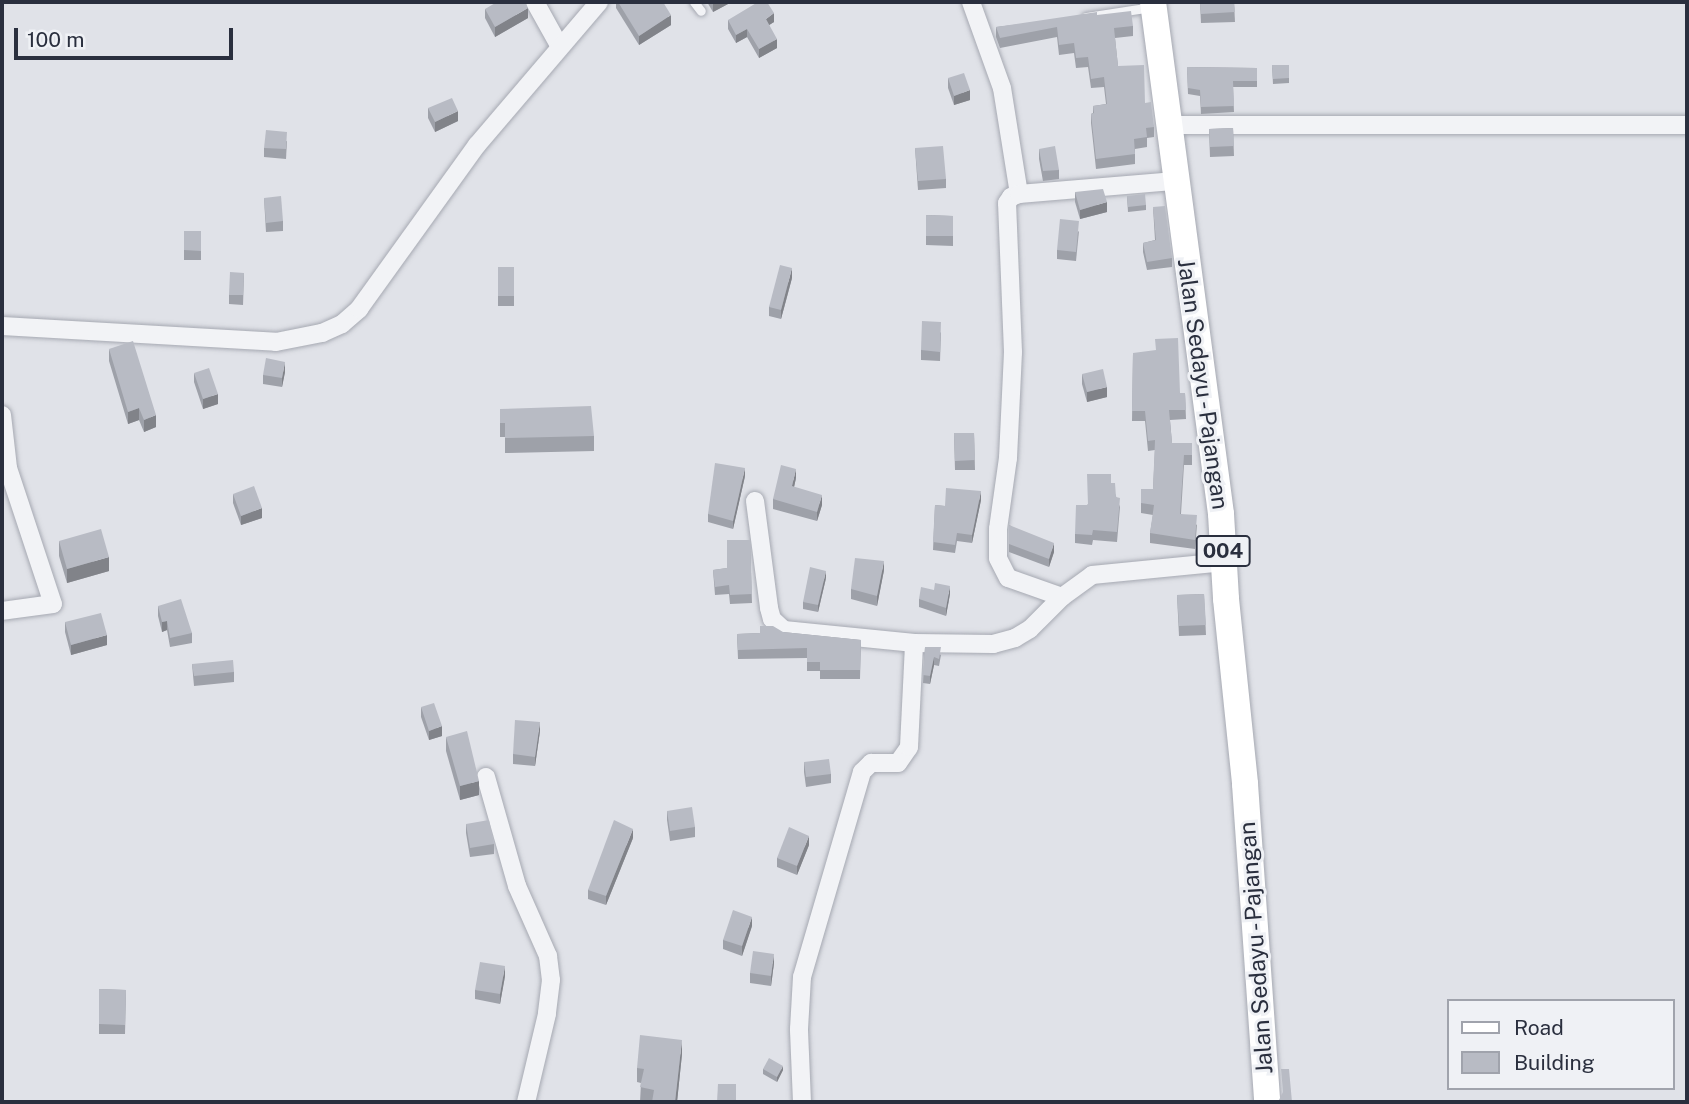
<!DOCTYPE html>
<style>
body{margin:0}
#map{position:relative;width:1689px;height:1104px;overflow:hidden;background:#e0e2e8;font-family:"Public Sans",sans-serif}
div>[style]{position:absolute}
.roads{filter:drop-shadow(0 0 2px #a6a9b2) drop-shadow(0 0 2px #a6a9b2)}
.lane>*{height:9px;margin:-4.5px;padding:0 4.5px;transform-origin:4.5px;border-radius:4.5px;background:#f2f3f6}
.street>*{height:18px;margin:-9px;padding:0 9px;transform-origin:9px;border-radius:9px;background:#f2f3f6}
.primary>*{height:26px;margin:-13px;padding:0 13px;transform-origin:13px;border-radius:13px;background:#fff}
.wall>*{inset:0;background:#9ea1a9}
.shaded-wall>*{inset:0;background:#818389}
.building>*{inset:0;background:#b8bbc4}
span{translate:-50% -50%;white-space:nowrap;text-align:center;line-height:1.15;-webkit-text-stroke:6px #eff1f5;paint-order:stroke}
.shield-label span{padding:2px 5px;background:#eff1f5;border:2px solid;border-radius:5px;-webkit-text-stroke-width:0}
.shield-label{font-size:21px;color:#2a2f3e;font-weight:700}
.street-label{font-size:23px;color:#2a2f3e}
.frame{position:absolute;inset:0;border:4px solid #2a2f3e;pointer-events:none}
.legend{position:absolute;left:1447px;top:999px;width:228px;height:91px;box-sizing:border-box;background:#eff1f5;border:2px solid #a0a3ac;margin:0;padding:9px 12px;list-style:none;font-size:21px;color:#2a2f3e}
.legend li{display:flex;align-items:center;gap:14px;height:35px}
.legend b{width:35px;border:2px solid #a0a3ac}
.scale{position:absolute;left:14px;top:28px;width:219px;height:32px;box-sizing:border-box;border:4px solid #2a2f3e;border-top:0;padding-left:9px;font-size:21px;line-height:24px;white-space:nowrap;color:#2a2f3e;-webkit-text-stroke:5px #eff1f5;paint-order:stroke}
</style>
<div id="map">
<div class="roads">
<div class="lane">
<div style="left:694px;top:2px;width:11px;rotate:52deg"></div>
<div style="left:1086px;top:17px;width:67px;rotate:-8.6deg"></div>
</div>
<div class="street">
<div style="left:535px;top:2px;width:51px;rotate:60.9deg"></div>
<div style="left:971px;top:2px;width:91px;rotate:70.2deg"></div>
<div style="left:1002px;top:88px;width:107px;rotate:80.9deg"></div>
<div style="left:1168px;top:125px;width:519px"></div>
<div style="left:2px;top:326px;width:274px;rotate:3.3deg"></div>
<div style="left:276px;top:342px;width:47px;rotate:-11.1deg"></div>
<div style="left:322px;top:333px;width:22px;rotate:-24deg"></div>
<div style="left:342px;top:324px;width:23px;rotate:-41deg"></div>
<div style="left:359px;top:309px;width:202px;rotate:-54.3deg"></div>
<div style="left:477px;top:145px;width:188px;rotate:-49.5deg"></div>
<div style="left:2px;top:415px;width:53px;rotate:83.5deg"></div>
<div style="left:8px;top:468px;width:143px;rotate:71.7deg"></div>
<div style="left:53px;top:604px;width:51px;rotate:172.2deg"></div>
<div style="left:755px;top:501px;width:108px;rotate:82.5deg"></div>
<div style="left:769px;top:608px;width:11px;rotate:75deg"></div>
<div style="left:772px;top:619px;width:16px;rotate:43deg"></div>
<div style="left:784px;top:630px;width:131px;rotate:5.7deg"></div>
<div style="left:914px;top:643px;width:79px;rotate:0.7deg"></div>
<div style="left:993px;top:644px;width:23px;rotate:-15deg"></div>
<div style="left:1015px;top:638px;width:17px;rotate:-31deg"></div>
<div style="left:1030px;top:629px;width:45px;rotate:-45deg"></div>
<div style="left:1062px;top:597px;width:37px;rotate:-36deg"></div>
<div style="left:1092px;top:575px;width:133px;rotate:-5.6deg"></div>
<div style="left:1062px;top:597px;width:57px;rotate:-160.6deg"></div>
<div style="left:1008px;top:578px;width:22px;rotate:-117deg"></div>
<div style="left:998px;top:558px;width:29px;rotate:-90deg"></div>
<div style="left:998px;top:529px;width:72px;rotate:-82deg"></div>
<div style="left:1008px;top:458px;width:106px;rotate:-87.3deg"></div>
<div style="left:1013px;top:352px;width:149px;rotate:-92.3deg"></div>
<div style="left:1007px;top:203px;width:7px;rotate:-56deg"></div>
<div style="left:1011px;top:197px;width:9px;rotate:-21deg"></div>
<div style="left:1019px;top:194px;width:157px;rotate:-4.8deg"></div>
<div style="left:486px;top:777px;width:113px;rotate:74.1deg"></div>
<div style="left:517px;top:886px;width:77px;rotate:66.1deg"></div>
<div style="left:548px;top:956px;width:24px;rotate:83deg"></div>
<div style="left:551px;top:980px;width:34px;rotate:97deg"></div>
<div style="left:547px;top:1014px;width:90px;rotate:103.4deg"></div>
<div style="left:802px;top:1102px;width:73px;rotate:-92.4deg"></div>
<div style="left:799px;top:1029px;width:52px;rotate:-86.7deg"></div>
<div style="left:802px;top:977px;width:214px;rotate:-73.7deg"></div>
<div style="left:862px;top:772px;width:13px;rotate:-45deg"></div>
<div style="left:871px;top:763px;width:27px"></div>
<div style="left:898px;top:763px;width:19px;rotate:-55deg"></div>
<div style="left:909px;top:747px;width:104px;rotate:-87.2deg"></div>
</div>
<div class="primary">
<div style="left:1153px;top:2px;width:516px;rotate:82.43deg"></div>
<div style="left:1221px;top:514px;width:85px;rotate:86.6deg"></div>
<div style="left:1226px;top:599px;width:186px;rotate:84.1deg"></div>
<div style="left:1245px;top:784px;width:319px;rotate:86deg"></div>
</div>
</div>
<div class="wall">
<div style="clip-path:polygon(616px 2px,663px 2px,671px 25px,639px 45px,616px 8px)"></div>
<div style="clip-path:polygon(707px 2px,728px 2px,728px 4px,713px 12px)"></div>
<div style="clip-path:polygon(1200px 2px,1234px 2px,1235px 22px,1201px 23px)"></div>
<div style="clip-path:polygon(485px 9px,528px 18px,495px 37px,485px 18px)"></div>
<div style="clip-path:polygon(1097px 15px,1133px 26px,1133px 36px,1115px 38px,1118px 66px,1145px 103px,1154px 127px,1154px 137px,1147px 138px,1147px 147px,1135px 149px,1135px 164px,1096px 169px,1091px 123px,1091px 114px,1093px 113px,1093px 106px,1106px 104px,1104px 87px,1091px 88px,1088px 67px,1076px 68px,1074px 53px,1059px 55px,1057px 37px,1000px 48px,996px 37px,996px 27px)"></div>
<div style="clip-path:polygon(728px 20px,774px 22px,769px 25px,777px 48px,759px 58px,747px 37px,736px 43px,728px 29px)"></div>
<div style="clip-path:polygon(1272px 65px,1289px 78px,1289px 83px,1273px 84px)"></div>
<div style="clip-path:polygon(1187px 67px,1257px 68px,1257px 87px,1233px 87px,1234px 112px,1201px 114px,1200px 96px,1188px 94px)"></div>
<div style="clip-path:polygon(948px 78px,970px 100px,954px 105px,948px 88px)"></div>
<div style="clip-path:polygon(428px 108px,458px 121px,435px 132px,428px 118px)"></div>
<div style="clip-path:polygon(1233px 128px,1234px 156px,1210px 157px,1209px 129px)"></div>
<div style="clip-path:polygon(287px 141px,286px 159px,264px 157px,264px 148px)"></div>
<div style="clip-path:polygon(915px 148px,946px 179px,946px 188px,918px 190px)"></div>
<div style="clip-path:polygon(1039px 149px,1059px 170px,1059px 179px,1043px 181px,1039px 159px)"></div>
<div style="clip-path:polygon(1075px 192px,1107px 212px,1080px 219px,1075px 202px)"></div>
<div style="clip-path:polygon(1127px 196px,1146px 205px,1146px 210px,1128px 212px)"></div>
<div style="clip-path:polygon(264px 198px,283px 221px,283px 231px,266px 232px)"></div>
<div style="clip-path:polygon(1153px 207px,1172px 258px,1172px 267px,1147px 270px,1143px 252px,1143px 243px,1155px 240px)"></div>
<div style="clip-path:polygon(926px 215px,953px 216px,953px 246px,926px 245px)"></div>
<div style="clip-path:polygon(184px 231px,201px 231px,201px 260px,184px 260px)"></div>
<div style="clip-path:polygon(1079px 231px,1076px 261px,1057px 259px,1057px 250px)"></div>
<div style="clip-path:polygon(498px 267px,514px 267px,514px 306px,498px 306px)"></div>
<div style="clip-path:polygon(244px 273px,243px 305px,229px 304px,229px 295px)"></div>
<div style="clip-path:polygon(792px 278px,781px 319px,769px 316px,769px 307px)"></div>
<div style="clip-path:polygon(941px 332px,940px 361px,921px 360px,921px 350px)"></div>
<div style="clip-path:polygon(109px 349px,156px 427px,144px 432px,139px 420px,128px 424px,109px 361px)"></div>
<div style="clip-path:polygon(1133px 353px,1180px 393px,1185px 393px,1186px 419px,1170px 420px,1172px 443px,1192px 443px,1192px 465px,1184px 465px,1181px 514px,1197px 525px,1195px 549px,1150px 543px,1150px 533px,1153px 515px,1141px 513px,1141px 489px,1153px 489px,1155px 450px,1148px 451px,1145px 421px,1132px 421px)"></div>
<div style="clip-path:polygon(285px 372px,282px 387px,263px 384px,263px 375px)"></div>
<div style="clip-path:polygon(194px 373px,218px 404px,203px 409px,194px 382px)"></div>
<div style="clip-path:polygon(1082px 374px,1107px 397px,1087px 402px,1082px 384px)"></div>
<div style="clip-path:polygon(500px 409px,594px 436px,594px 451px,505px 453px,505px 437px,500px 437px)"></div>
<div style="clip-path:polygon(954px 433px,974px 433px,975px 470px,955px 470px)"></div>
<div style="clip-path:polygon(745px 476px,733px 529px,708px 522px,708px 514px)"></div>
<div style="clip-path:polygon(796px 478px,794px 487px,822px 505px,817px 521px,773px 509px,773px 499px)"></div>
<div style="clip-path:polygon(1111px 483px,1120px 507px,1117px 542px,1093px 540px,1092px 545px,1075px 543px,1075px 534px,1087px 505px)"></div>
<div style="clip-path:polygon(233px 494px,262px 518px,241px 525px,233px 503px)"></div>
<div style="clip-path:polygon(981px 500px,972px 543px,957px 541px,955px 553px,933px 550px,935px 505px,945px 506px)"></div>
<div style="clip-path:polygon(1009px 525px,1054px 552px,1049px 567px,1009px 552px)"></div>
<div style="clip-path:polygon(750px 540px,752px 603px,730px 604px,729px 594px,715px 595px,713px 570px,727px 568px)"></div>
<div style="clip-path:polygon(59px 541px,109px 571px,67px 583px,59px 556px)"></div>
<div style="clip-path:polygon(884px 570px,877px 606px,851px 599px,851px 589px)"></div>
<div style="clip-path:polygon(826px 578px,818px 612px,803px 609px,803px 602px)"></div>
<div style="clip-path:polygon(950px 594px,946px 616px,919px 607px,919px 599px)"></div>
<div style="clip-path:polygon(1204px 594px,1206px 635px,1179px 636px,1177px 595px)"></div>
<div style="clip-path:polygon(158px 606px,192px 633px,192px 643px,170px 647px,167px 630px,162px 632px,158px 616px)"></div>
<div style="clip-path:polygon(65px 622px,107px 645px,71px 655px,65px 632px)"></div>
<div style="clip-path:polygon(783px 632px,861px 640px,860px 679px,820px 679px,820px 671px,807px 671px,807px 658px,738px 659px,737px 634px)"></div>
<div style="clip-path:polygon(925px 647px,941px 655px,939px 666px,934px 665px,930px 684px,923px 683px)"></div>
<div style="clip-path:polygon(192px 664px,234px 672px,234px 682px,194px 686px)"></div>
<div style="clip-path:polygon(421px 707px,442px 736px,429px 740px,421px 717px)"></div>
<div style="clip-path:polygon(540px 731px,535px 766px,513px 764px,513px 754px)"></div>
<div style="clip-path:polygon(446px 737px,479px 795px,460px 800px,446px 751px)"></div>
<div style="clip-path:polygon(804px 762px,831px 774px,831px 783px,806px 787px,804px 772px)"></div>
<div style="clip-path:polygon(667px 811px,695px 827px,695px 837px,670px 841px,667px 820px)"></div>
<div style="clip-path:polygon(466px 824px,494px 844px,494px 854px,470px 857px,466px 833px)"></div>
<div style="clip-path:polygon(633px 838px,606px 905px,588px 899px,588px 890px)"></div>
<div style="clip-path:polygon(809px 845px,797px 875px,777px 867px,777px 858px)"></div>
<div style="clip-path:polygon(752px 926px,742px 956px,723px 949px,723px 940px)"></div>
<div style="clip-path:polygon(774px 963px,771px 986px,750px 983px,750px 973px)"></div>
<div style="clip-path:polygon(505px 976px,500px 1004px,475px 999px,475px 990px)"></div>
<div style="clip-path:polygon(99px 989px,126px 990px,125px 1034px,99px 1034px)"></div>
<div style="clip-path:polygon(682px 1054px,677px 1102px,640px 1102px,641px 1083px,637px 1082px,637px 1068px)"></div>
<div style="clip-path:polygon(763px 1069px,783px 1070px,777px 1082px,763px 1074px)"></div>
</div>
<div class="shaded-wall">
<div style="clip-path:polygon(715px 2px,728px 2px,728px 4px,713px 12px,713px 3px)"></div>
<div style="clip-path:polygon(528px 8px,528px 18px,495px 37px,495px 27px)"></div>
<div style="clip-path:polygon(774px 13px,774px 22px,766px 27px,766px 19px)"></div>
<div style="clip-path:polygon(671px 15px,671px 25px,639px 45px,639px 36px)"></div>
<div style="clip-path:polygon(747px 29px,747px 37px,736px 43px,736px 35px)"></div>
<div style="clip-path:polygon(777px 39px,777px 48px,759px 58px,759px 49px)"></div>
<div style="clip-path:polygon(970px 90px,970px 100px,954px 105px,954px 96px)"></div>
<div style="clip-path:polygon(458px 111px,458px 121px,435px 132px,435px 122px)"></div>
<div style="clip-path:polygon(1107px 202px,1107px 212px,1080px 219px,1080px 210px)"></div>
<div style="clip-path:polygon(792px 268px,792px 278px,781px 319px,781px 310px)"></div>
<div style="clip-path:polygon(285px 362px,285px 372px,282px 387px,282px 378px)"></div>
<div style="clip-path:polygon(1107px 387px,1107px 397px,1087px 402px,1087px 392px)"></div>
<div style="clip-path:polygon(218px 394px,218px 404px,203px 409px,203px 399px)"></div>
<div style="clip-path:polygon(139px 408px,139px 420px,128px 424px,128px 412px)"></div>
<div style="clip-path:polygon(156px 415px,156px 427px,144px 432px,144px 420px)"></div>
<div style="clip-path:polygon(745px 468px,745px 476px,733px 529px,733px 521px)"></div>
<div style="clip-path:polygon(796px 469px,796px 478px,792px 496px,792px 486px)"></div>
<div style="clip-path:polygon(981px 491px,981px 500px,972px 543px,972px 535px)"></div>
<div style="clip-path:polygon(822px 495px,822px 505px,817px 521px,817px 512px)"></div>
<div style="clip-path:polygon(262px 508px,262px 518px,241px 525px,241px 516px)"></div>
<div style="clip-path:polygon(1054px 543px,1054px 552px,1049px 567px,1049px 559px)"></div>
<div style="clip-path:polygon(109px 557px,109px 571px,67px 583px,67px 569px)"></div>
<div style="clip-path:polygon(884px 561px,884px 570px,877px 606px,877px 596px)"></div>
<div style="clip-path:polygon(826px 571px,826px 578px,818px 612px,818px 605px)"></div>
<div style="clip-path:polygon(950px 586px,950px 594px,946px 616px,946px 608px)"></div>
<div style="clip-path:polygon(167px 621px,167px 630px,162px 632px,162px 622px)"></div>
<div style="clip-path:polygon(107px 635px,107px 645px,71px 655px,71px 645px)"></div>
<div style="clip-path:polygon(934px 657px,934px 665px,930px 684px,930px 676px)"></div>
<div style="clip-path:polygon(540px 722px,540px 731px,535px 766px,535px 757px)"></div>
<div style="clip-path:polygon(442px 726px,442px 736px,429px 740px,429px 731px)"></div>
<div style="clip-path:polygon(479px 781px,479px 795px,460px 800px,460px 786px)"></div>
<div style="clip-path:polygon(633px 829px,633px 838px,606px 905px,606px 896px)"></div>
<div style="clip-path:polygon(809px 836px,809px 845px,797px 875px,797px 866px)"></div>
<div style="clip-path:polygon(752px 917px,752px 926px,742px 956px,742px 946px)"></div>
<div style="clip-path:polygon(774px 954px,774px 963px,771px 986px,771px 976px)"></div>
<div style="clip-path:polygon(505px 966px,505px 976px,500px 1004px,500px 994px)"></div>
<div style="clip-path:polygon(682px 1040px,682px 1054px,677px 1102px,675px 1102px)"></div>
<div style="clip-path:polygon(783px 1066px,783px 1070px,777px 1082px,777px 1077px)"></div>
</div>
<div class="building">
<div style="clip-path:polygon(497px 2px,525px 2px,528px 8px,495px 27px,485px 9px)"></div>
<div style="clip-path:polygon(618px 2px,663px 2px,671px 15px,639px 36px)"></div>
<div style="clip-path:polygon(758px 2px,767px 2px,774px 13px,766px 19px,777px 39px,759px 49px,747px 29px,736px 35px,728px 20px)"></div>
<div style="clip-path:polygon(1200px 2px,1234px 2px,1235px 12px,1201px 14px)"></div>
<div style="clip-path:polygon(1131px 11px,1133px 26px,1114px 28px,1118px 66px,1144px 65px,1145px 103px,1151px 102px,1154px 127px,1146px 128px,1147px 137px,1134px 139px,1135px 154px,1096px 159px,1091px 114px,1094px 113px,1093px 106px,1107px 104px,1104px 77px,1091px 79px,1088px 57px,1076px 58px,1074px 43px,1059px 45px,1057px 27px,1000px 38px,996px 27px,1097px 12px,1097px 15px)"></div>
<div style="clip-path:polygon(1272px 65px,1289px 65px,1289px 78px,1273px 79px)"></div>
<div style="clip-path:polygon(1187px 67px,1257px 68px,1257px 81px,1233px 81px,1234px 106px,1201px 107px,1200px 90px,1188px 88px)"></div>
<div style="clip-path:polygon(964px 73px,970px 90px,954px 96px,948px 78px)"></div>
<div style="clip-path:polygon(452px 98px,458px 111px,435px 122px,428px 108px)"></div>
<div style="clip-path:polygon(1233px 128px,1234px 146px,1210px 147px,1209px 129px)"></div>
<div style="clip-path:polygon(266px 130px,287px 132px,286px 149px,264px 148px)"></div>
<div style="clip-path:polygon(943px 146px,946px 179px,918px 181px,915px 148px)"></div>
<div style="clip-path:polygon(1055px 146px,1059px 170px,1043px 171px,1039px 149px)"></div>
<div style="clip-path:polygon(1103px 189px,1107px 202px,1080px 210px,1075px 192px)"></div>
<div style="clip-path:polygon(1145px 194px,1146px 205px,1128px 207px,1127px 196px)"></div>
<div style="clip-path:polygon(281px 196px,283px 221px,266px 223px,264px 198px)"></div>
<div style="clip-path:polygon(1165px 206px,1172px 258px,1147px 262px,1143px 243px,1156px 240px,1153px 207px)"></div>
<div style="clip-path:polygon(926px 215px,953px 216px,953px 236px,926px 236px)"></div>
<div style="clip-path:polygon(1060px 219px,1079px 221px,1076px 252px,1057px 250px)"></div>
<div style="clip-path:polygon(184px 231px,201px 231px,201px 251px,184px 250px)"></div>
<div style="clip-path:polygon(780px 265px,792px 268px,781px 310px,769px 307px)"></div>
<div style="clip-path:polygon(498px 267px,514px 267px,514px 296px,498px 296px)"></div>
<div style="clip-path:polygon(230px 272px,244px 273px,243px 295px,229px 295px)"></div>
<div style="clip-path:polygon(922px 321px,941px 322px,940px 352px,921px 350px)"></div>
<div style="clip-path:polygon(1178px 338px,1180px 393px,1185px 393px,1186px 410px,1169px 410px,1172px 443px,1192px 443px,1192px 455px,1184px 455px,1180px 514px,1197px 515px,1195px 540px,1150px 533px,1154px 505px,1141px 503px,1141px 489px,1153px 489px,1155px 440px,1148px 441px,1145px 411px,1132px 411px,1133px 353px,1156px 350px,1155px 339px)"></div>
<div style="clip-path:polygon(133px 341px,156px 415px,144px 420px,139px 408px,128px 412px,109px 349px)"></div>
<div style="clip-path:polygon(266px 358px,285px 362px,282px 378px,263px 375px)"></div>
<div style="clip-path:polygon(209px 368px,218px 394px,203px 399px,194px 373px)"></div>
<div style="clip-path:polygon(1103px 369px,1107px 387px,1087px 392px,1082px 374px)"></div>
<div style="clip-path:polygon(591px 406px,594px 436px,505px 438px,505px 423px,500px 423px,500px 409px)"></div>
<div style="clip-path:polygon(954px 433px,974px 433px,975px 460px,955px 461px)"></div>
<div style="clip-path:polygon(715px 463px,745px 468px,733px 521px,708px 514px)"></div>
<div style="clip-path:polygon(781px 465px,796px 469px,792px 486px,822px 495px,817px 512px,773px 499px)"></div>
<div style="clip-path:polygon(1087px 474px,1111px 474px,1111px 483px,1115px 483px,1116px 497px,1120px 498px,1117px 532px,1093px 530px,1092px 535px,1075px 534px,1076px 505px,1088px 505px)"></div>
<div style="clip-path:polygon(254px 486px,262px 508px,241px 516px,233px 494px)"></div>
<div style="clip-path:polygon(946px 488px,981px 491px,972px 535px,957px 533px,955px 545px,933px 542px,935px 505px,945px 506px)"></div>
<div style="clip-path:polygon(1009px 525px,1054px 543px,1049px 559px,1009px 544px)"></div>
<div style="clip-path:polygon(101px 529px,109px 557px,67px 569px,59px 541px)"></div>
<div style="clip-path:polygon(727px 540px,750px 540px,752px 594px,730px 595px,729px 585px,715px 587px,713px 570px,727px 568px)"></div>
<div style="clip-path:polygon(855px 558px,884px 561px,877px 596px,851px 589px)"></div>
<div style="clip-path:polygon(810px 567px,826px 571px,818px 605px,803px 602px)"></div>
<div style="clip-path:polygon(935px 583px,950px 586px,946px 608px,919px 599px,921px 587px,934px 590px)"></div>
<div style="clip-path:polygon(1204px 594px,1206px 625px,1179px 626px,1177px 595px)"></div>
<div style="clip-path:polygon(181px 599px,192px 633px,170px 638px,167px 621px,162px 622px,158px 606px)"></div>
<div style="clip-path:polygon(101px 613px,107px 635px,71px 645px,65px 622px)"></div>
<div style="clip-path:polygon(760px 626px,773px 626px,783px 632px,861px 640px,860px 670px,820px 670px,820px 662px,807px 662px,807px 648px,738px 650px,737px 634px,760px 633px)"></div>
<div style="clip-path:polygon(925px 647px,941px 647px,939px 659px,934px 657px,930px 676px,923px 675px)"></div>
<div style="clip-path:polygon(233px 660px,234px 672px,194px 676px,192px 664px)"></div>
<div style="clip-path:polygon(434px 703px,442px 726px,429px 731px,421px 707px)"></div>
<div style="clip-path:polygon(515px 720px,540px 722px,535px 757px,513px 754px)"></div>
<div style="clip-path:polygon(467px 731px,479px 781px,460px 786px,446px 737px)"></div>
<div style="clip-path:polygon(829px 759px,831px 774px,806px 777px,804px 762px)"></div>
<div style="clip-path:polygon(692px 807px,695px 827px,670px 831px,667px 811px)"></div>
<div style="clip-path:polygon(489px 820px,494px 844px,470px 848px,466px 824px)"></div>
<div style="clip-path:polygon(614px 820px,633px 829px,606px 896px,588px 890px)"></div>
<div style="clip-path:polygon(789px 827px,809px 836px,797px 866px,777px 858px)"></div>
<div style="clip-path:polygon(733px 910px,752px 917px,742px 946px,723px 940px)"></div>
<div style="clip-path:polygon(753px 951px,774px 954px,771px 976px,750px 973px)"></div>
<div style="clip-path:polygon(480px 962px,505px 966px,500px 994px,475px 990px)"></div>
<div style="clip-path:polygon(99px 989px,126px 990px,125px 1025px,99px 1024px)"></div>
<div style="clip-path:polygon(640px 1035px,682px 1040px,675px 1102px,652px 1102px,654px 1090px,640px 1087px,644px 1069px,637px 1068px)"></div>
<div style="clip-path:polygon(769px 1058px,783px 1066px,777px 1077px,763px 1069px)"></div>
<div style="clip-path:polygon(1281px 1069px,1289px 1069px,1292px 1102px,1278px 1102px,1283px 1092px)"></div>
<div style="clip-path:polygon(718px 1084px,736px 1084px,736px 1102px,717px 1102px)"></div>
</div>
<div class="shield-label">
<span style="left:1223px;top:551px">004</span>
</div>
<div class="street-label">
<span style="left:1203px;top:384px;rotate:82deg">Jalan Sedayu - Pajangan</span>
<span style="left:1256px;top:948px;rotate:-94deg">Jalan Sedayu - Pajangan</span>
</div>
<div class="frame"></div>
<ul class="legend">
<li><b style="height:9px;background:#fff"></b>Road</li>
<li><b style="height:19px;background:#b8bbc4"></b>Building</li>
</ul>
<div class="scale">100 m</div>
</div>
